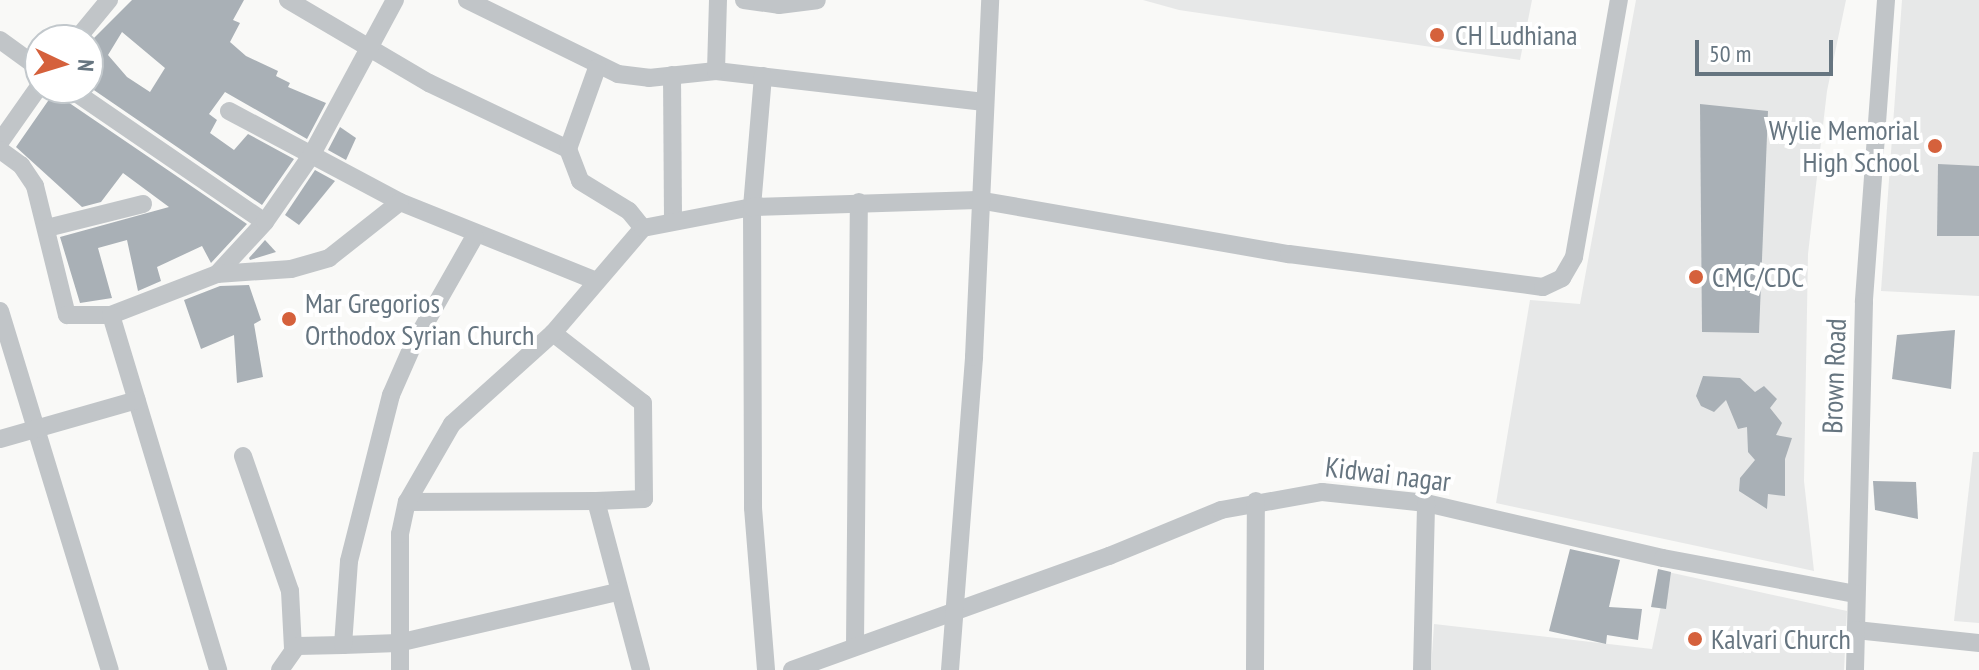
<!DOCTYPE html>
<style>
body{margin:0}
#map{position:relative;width:1979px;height:670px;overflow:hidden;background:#f9f9f7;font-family:"PT Sans Narrow",sans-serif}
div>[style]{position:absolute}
.built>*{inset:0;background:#e7e8e8}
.building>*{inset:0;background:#a9b0b6}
.minor>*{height:18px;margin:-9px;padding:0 9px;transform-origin:9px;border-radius:9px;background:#c1c5c8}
.dots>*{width:22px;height:22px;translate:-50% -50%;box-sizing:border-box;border:4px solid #fff;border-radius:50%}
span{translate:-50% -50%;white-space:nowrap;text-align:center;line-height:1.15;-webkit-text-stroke:8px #fff;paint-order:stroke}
.poi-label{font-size:28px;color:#667580}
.left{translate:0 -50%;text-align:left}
.right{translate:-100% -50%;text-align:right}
.street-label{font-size:28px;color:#667580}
.north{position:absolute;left:24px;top:24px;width:80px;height:80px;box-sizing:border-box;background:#fff;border:2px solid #c2c8cc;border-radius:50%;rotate:94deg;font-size:22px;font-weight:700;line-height:32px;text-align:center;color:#667580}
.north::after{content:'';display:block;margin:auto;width:28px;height:36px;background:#d5613c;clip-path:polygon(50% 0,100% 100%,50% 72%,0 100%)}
.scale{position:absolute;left:1695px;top:40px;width:138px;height:36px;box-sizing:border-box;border:4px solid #667580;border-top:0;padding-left:10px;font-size:24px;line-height:28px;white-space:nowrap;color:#667580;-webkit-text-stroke:6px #fff;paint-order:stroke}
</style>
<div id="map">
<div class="built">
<div style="clip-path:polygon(1143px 0,1532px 0,1520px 60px,1179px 10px)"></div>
<div style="clip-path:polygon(1636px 0,1846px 0,1827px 91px,1808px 254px,1804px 481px,1814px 571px,1496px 503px,1530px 300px,1580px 304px)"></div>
<div style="clip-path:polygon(1902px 0,1979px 0,1979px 296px,1881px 291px)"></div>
<div style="clip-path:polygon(1973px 452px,1979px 452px,1979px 623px,1954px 621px)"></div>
<div style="clip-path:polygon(1668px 572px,1847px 611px,1844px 670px,1431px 670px,1434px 624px,1652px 649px)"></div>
</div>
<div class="building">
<div style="clip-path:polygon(evenodd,132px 0,244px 0,233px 20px,240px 23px,230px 42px,246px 56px,278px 71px,276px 76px,290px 83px,288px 87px,326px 103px,307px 139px,225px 92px,209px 114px,217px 120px,210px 133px,234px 150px,248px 134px,294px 159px,262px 205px,88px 86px,88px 44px,132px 0,122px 32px,165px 68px,150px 92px,127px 77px,108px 55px,122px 32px)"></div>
<div style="clip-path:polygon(57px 88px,62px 98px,247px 224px,211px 263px,202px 246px,157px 267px,161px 281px,138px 291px,127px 240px,98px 248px,112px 298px,80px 303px,60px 237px,169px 207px,123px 173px,101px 202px,82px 207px,16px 147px)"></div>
<div style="clip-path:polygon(1700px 104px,1768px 111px,1759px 333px,1702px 332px)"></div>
<div style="clip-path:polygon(340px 127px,356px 138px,346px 160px,328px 150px)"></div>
<div style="clip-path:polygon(1938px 164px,1979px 166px,1979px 236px,1937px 236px)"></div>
<div style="clip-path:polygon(315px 170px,335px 181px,299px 225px,285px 215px)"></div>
<div style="clip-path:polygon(265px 240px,276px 252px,250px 260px,249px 258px)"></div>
<div style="clip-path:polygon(249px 285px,261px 320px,254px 324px,263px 377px,237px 383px,234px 335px,201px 349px,184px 300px,220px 286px)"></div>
<div style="clip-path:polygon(1955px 330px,1951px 389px,1892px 379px,1897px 335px)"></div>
<div style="clip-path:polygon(1703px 376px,1740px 378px,1755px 392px,1764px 386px,1777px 399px,1770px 408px,1782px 423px,1776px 435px,1792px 438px,1785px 459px,1785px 496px,1768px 494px,1767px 509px,1739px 491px,1740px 478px,1755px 460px,1748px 452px,1747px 427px,1738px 429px,1726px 400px,1714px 412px,1701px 406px,1696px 396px)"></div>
<div style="clip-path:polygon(1873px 481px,1916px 482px,1918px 519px,1875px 510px)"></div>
<div style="clip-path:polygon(1570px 549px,1620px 560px,1609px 607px,1642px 609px,1638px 640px,1607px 635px,1606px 644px,1549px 631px)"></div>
<div style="clip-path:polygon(1658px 569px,1671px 572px,1666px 609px,1651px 607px)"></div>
</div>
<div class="minor">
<div style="left:288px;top:0;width:164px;rotate:30.5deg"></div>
<div style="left:429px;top:83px;width:154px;rotate:25.4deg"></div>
<div style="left:568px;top:149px;width:34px;rotate:69deg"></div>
<div style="left:580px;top:181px;width:57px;rotate:31.5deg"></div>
<div style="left:629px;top:211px;width:22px;rotate:51deg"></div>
<div style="left:467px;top:0;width:168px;rotate:26.1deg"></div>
<div style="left:618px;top:74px;width:31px;rotate:7deg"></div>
<div style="left:649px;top:78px;width:67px;rotate:-6deg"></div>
<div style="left:716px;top:71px;width:268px;rotate:6.6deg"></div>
<div style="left:744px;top:0;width:35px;rotate:8deg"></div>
<div style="left:779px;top:5px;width:38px;rotate:-7deg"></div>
<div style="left:1886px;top:0;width:303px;rotate:94.2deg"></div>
<div style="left:1864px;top:302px;width:328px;rotate:91.4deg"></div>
<div style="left:1856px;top:630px;width:124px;rotate:6deg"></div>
<div style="left:0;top:40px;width:49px;rotate:35.9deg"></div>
<div style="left:76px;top:40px;width:52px;rotate:-50.5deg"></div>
<div style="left:716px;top:71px;width:71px;rotate:-88.4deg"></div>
<div style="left:672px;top:75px;width:145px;rotate:89.6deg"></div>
<div style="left:763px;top:76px;width:131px;rotate:94.8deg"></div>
<div style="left:752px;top:207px;width:301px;rotate:89.8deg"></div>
<div style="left:753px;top:508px;width:163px;rotate:85.4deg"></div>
<div style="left:69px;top:88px;width:237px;rotate:34.4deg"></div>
<div style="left:229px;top:111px;width:194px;rotate:28deg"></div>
<div style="left:400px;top:202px;width:212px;rotate:21.9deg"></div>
<div style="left:0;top:142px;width:70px;rotate:-54.9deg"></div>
<div style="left:568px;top:149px;width:86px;rotate:-70.3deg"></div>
<div style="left:0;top:150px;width:26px;rotate:36deg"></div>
<div style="left:21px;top:165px;width:25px;rotate:56deg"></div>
<div style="left:35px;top:186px;width:133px;rotate:76.1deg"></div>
<div style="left:67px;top:315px;width:44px"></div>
<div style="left:111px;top:315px;width:114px;rotate:-21.1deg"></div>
<div style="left:217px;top:274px;width:71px;rotate:-47.3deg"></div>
<div style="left:265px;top:222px;width:83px;rotate:-55.3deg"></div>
<div style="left:312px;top:154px;width:175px;rotate:-61.7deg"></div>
<div style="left:47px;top:228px;width:99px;rotate:-14deg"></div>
<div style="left:217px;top:274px;width:74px;rotate:-3.9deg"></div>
<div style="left:291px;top:269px;width:40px;rotate:-16deg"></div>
<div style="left:329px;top:258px;width:90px;rotate:-38.3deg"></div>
<div style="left:0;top:311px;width:375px;rotate:73deg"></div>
<div style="left:111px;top:315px;width:371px;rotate:73.2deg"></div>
<div style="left:553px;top:333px;width:114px;rotate:37.9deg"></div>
<div style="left:643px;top:403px;width:96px;rotate:89.4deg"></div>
<div style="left:644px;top:499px;width:48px;rotate:177.6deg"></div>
<div style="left:0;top:439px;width:142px;rotate:-15.9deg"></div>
<div style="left:243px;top:456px;width:143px;rotate:70.8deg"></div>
<div style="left:290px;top:591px;width:58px;rotate:87deg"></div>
<div style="left:407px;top:502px;width:189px;rotate:-0.3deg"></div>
<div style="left:596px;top:501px;width:175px;rotate:75.1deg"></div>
<div style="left:343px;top:645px;width:55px;rotate:-2.1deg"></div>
<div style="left:398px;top:643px;width:226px;rotate:-13.1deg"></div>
<div style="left:855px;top:646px;width:444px;rotate:-89.5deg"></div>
<div style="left:280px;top:670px;width:29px;rotate:-55deg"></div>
<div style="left:297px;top:646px;width:46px;rotate:-1.2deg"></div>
<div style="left:343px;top:645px;width:84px;rotate:-85.9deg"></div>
<div style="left:349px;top:561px;width:171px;rotate:-75.8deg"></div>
<div style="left:391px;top:395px;width:55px;rotate:-66.3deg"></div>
<div style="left:413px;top:345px;width:125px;rotate:-60.4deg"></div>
<div style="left:400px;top:670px;width:136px;rotate:-90deg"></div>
<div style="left:400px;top:534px;width:33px;rotate:-78deg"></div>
<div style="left:407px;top:502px;width:90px;rotate:-60deg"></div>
<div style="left:452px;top:424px;width:136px;rotate:-42deg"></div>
<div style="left:553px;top:333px;width:138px;rotate:-49.4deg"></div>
<div style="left:643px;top:228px;width:111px;rotate:-10.9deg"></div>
<div style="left:752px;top:207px;width:226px;rotate:-1.8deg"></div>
<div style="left:978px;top:200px;width:316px;rotate:9.9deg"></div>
<div style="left:1289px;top:254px;width:256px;rotate:7.4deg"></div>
<div style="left:1543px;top:287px;width:21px;rotate:-25deg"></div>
<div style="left:1562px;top:278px;width:24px;rotate:-60deg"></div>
<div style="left:1574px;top:257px;width:261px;rotate:-80.1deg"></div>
<div style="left:792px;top:670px;width:337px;rotate:-19.8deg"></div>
<div style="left:1109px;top:556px;width:121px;rotate:-22.3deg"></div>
<div style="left:1221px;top:510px;width:103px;rotate:-10.1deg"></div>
<div style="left:1322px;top:492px;width:105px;rotate:6deg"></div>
<div style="left:1426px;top:503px;width:243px;rotate:13.1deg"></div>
<div style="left:1663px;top:558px;width:195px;rotate:10.6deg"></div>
<div style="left:950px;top:670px;width:314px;rotate:-85.6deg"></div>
<div style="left:974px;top:357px;width:357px;rotate:-87.4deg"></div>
<div style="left:1255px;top:670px;width:169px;rotate:-89.7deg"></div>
<div style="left:1422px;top:670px;width:167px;rotate:-88.6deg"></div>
<div style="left:1855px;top:670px;width:40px;rotate:-88.6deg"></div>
</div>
<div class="dots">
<div style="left:1437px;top:35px;background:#d5613c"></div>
<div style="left:1935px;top:146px;background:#d5613c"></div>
<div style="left:1696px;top:277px;background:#d5613c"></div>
<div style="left:289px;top:319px;background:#d5613c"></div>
<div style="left:1695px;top:639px;background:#d5613c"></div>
</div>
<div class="poi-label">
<span class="left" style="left:1455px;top:35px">CH Ludhiana</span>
<span class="right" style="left:1919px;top:146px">Wylie Memorial<br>High School</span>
<span class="left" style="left:1712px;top:277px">CMC/CDC</span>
<span class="left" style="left:305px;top:319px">Mar Gregorios<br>Orthodox Syrian Church</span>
<span class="left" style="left:1711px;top:639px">Kalvari Church</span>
</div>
<div class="street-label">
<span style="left:1834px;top:376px;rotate:-88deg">Brown Road</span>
<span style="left:1388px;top:474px;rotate:7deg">Kidwai nagar</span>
</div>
<div class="north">N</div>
<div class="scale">50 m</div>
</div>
